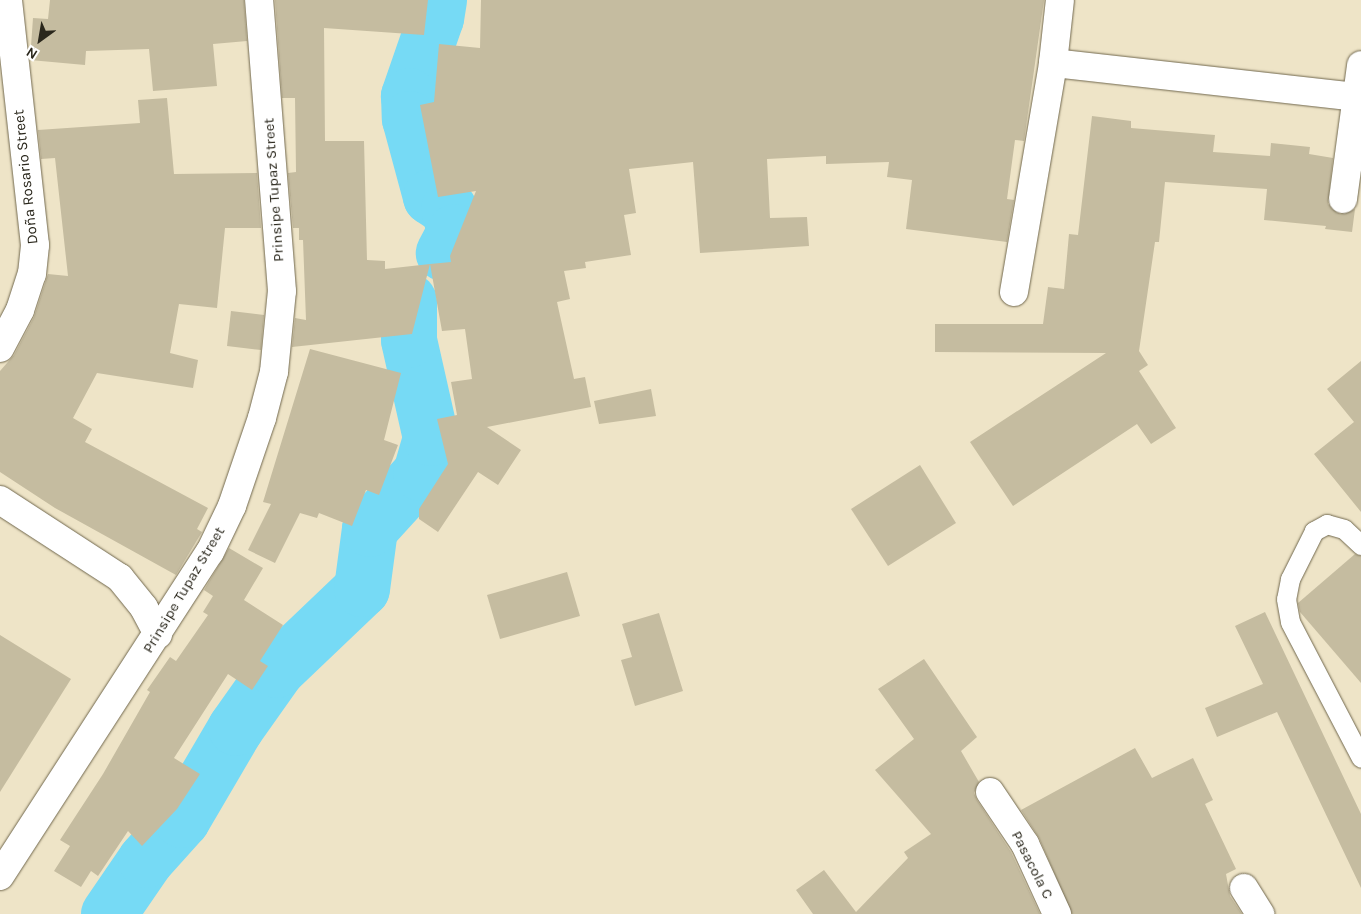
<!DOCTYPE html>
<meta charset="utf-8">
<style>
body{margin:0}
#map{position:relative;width:1361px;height:914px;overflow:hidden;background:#eee4c7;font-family:Karla,sans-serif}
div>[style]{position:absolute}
.river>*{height:56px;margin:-28px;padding:0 28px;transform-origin:28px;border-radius:28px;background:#76daf5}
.building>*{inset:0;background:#c5bca0}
.roads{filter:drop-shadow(0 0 1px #71684e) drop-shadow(0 0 1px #71684e)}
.service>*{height:19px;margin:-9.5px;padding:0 9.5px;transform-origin:9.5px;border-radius:9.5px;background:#fff}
.minor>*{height:28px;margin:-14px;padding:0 14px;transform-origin:14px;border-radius:14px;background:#fff}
.tertiary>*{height:28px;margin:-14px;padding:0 14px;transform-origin:14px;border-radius:14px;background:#fff}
span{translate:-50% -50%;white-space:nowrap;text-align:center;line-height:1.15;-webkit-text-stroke:4px #fff;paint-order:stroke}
.street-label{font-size:15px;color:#2a271c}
.north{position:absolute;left:15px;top:15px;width:50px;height:50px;-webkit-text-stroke:4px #fff;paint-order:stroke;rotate:212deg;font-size:14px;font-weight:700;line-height:20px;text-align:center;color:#2a271c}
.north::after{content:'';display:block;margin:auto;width:18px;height:22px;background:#2a271c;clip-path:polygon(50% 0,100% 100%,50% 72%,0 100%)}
</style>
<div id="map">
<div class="river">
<div style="left:439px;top:0;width:18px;rotate:99deg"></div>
<div style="left:436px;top:18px;width:83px;rotate:109.1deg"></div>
<div style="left:409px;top:96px;width:23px;rotate:88deg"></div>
<div style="left:410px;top:119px;width:81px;rotate:74.9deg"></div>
<div style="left:431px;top:197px;width:22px;rotate:34deg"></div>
<div style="left:449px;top:209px;width:24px;rotate:75deg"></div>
<div style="left:455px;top:232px;width:24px;rotate:118deg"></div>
<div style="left:109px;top:914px;width:65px;rotate:-55.6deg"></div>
<div style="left:146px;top:860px;width:54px;rotate:-48deg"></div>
<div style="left:182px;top:820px;width:107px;rotate:-59.6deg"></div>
<div style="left:236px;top:728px;width:71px;rotate:-54.7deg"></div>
<div style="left:277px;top:670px;width:117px;rotate:-43.6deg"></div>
<div style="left:362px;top:589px;width:61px;rotate:-82.4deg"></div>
<div style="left:370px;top:529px;width:76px;rotate:-47.7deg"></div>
<div style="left:421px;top:473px;width:36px;rotate:-74deg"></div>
<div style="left:431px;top:438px;width:100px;rotate:-102.7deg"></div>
<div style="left:409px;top:340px;width:39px;rotate:-90deg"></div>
</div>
<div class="building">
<div style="clip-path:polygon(50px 0,244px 0,247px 41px,213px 44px,217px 86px,153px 91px,149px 49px,86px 51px,85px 65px,30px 60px,33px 18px,48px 19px)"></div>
<div style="clip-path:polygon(275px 0,428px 0,424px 35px,324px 28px,325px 141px,364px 141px,367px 260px,385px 261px,385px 269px,430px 264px,412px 334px,292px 347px,295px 318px,306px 320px,303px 240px,299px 240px,299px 228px,293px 228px,288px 173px,296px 172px,295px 98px,282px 98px)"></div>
<div style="clip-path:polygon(481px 0,1044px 0,1024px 141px,1015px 140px,1007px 199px,1014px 200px,1007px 242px,906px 229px,912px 180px,887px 177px,889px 162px,826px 164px,826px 156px,767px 159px,770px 218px,807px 217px,809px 246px,700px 253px,693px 162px,629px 169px,636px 213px,624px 215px,631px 255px,585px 262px,586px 268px,564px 271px,570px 299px,557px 302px,574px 379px,585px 377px,591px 407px,487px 427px,521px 450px,498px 485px,478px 472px,438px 532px,419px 519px,419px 509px,448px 464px,437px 419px,457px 415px,451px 382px,472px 379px,465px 329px,442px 331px,430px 264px,451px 262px,450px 256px,476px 191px,438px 197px,420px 105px,434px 102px,439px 44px,480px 48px)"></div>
<div style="clip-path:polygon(167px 98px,174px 174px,257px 173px,261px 228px,225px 228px,217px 308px,179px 304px,170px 353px,198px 360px,193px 388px,97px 373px,73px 418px,92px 429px,85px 442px,208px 508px,197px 529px,202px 532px,176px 575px,55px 508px,0 472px,0 371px,14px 355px,34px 317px,48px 274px,68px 276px,55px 158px,41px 159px,38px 130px,140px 123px,138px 100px)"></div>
<div style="clip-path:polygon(1092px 116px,1131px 121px,1131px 128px,1215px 135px,1213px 152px,1270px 156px,1271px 143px,1310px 147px,1309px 154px,1333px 158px,1328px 204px,1340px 214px,1355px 209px,1352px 232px,1325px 229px,1326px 226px,1264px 220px,1267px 189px,1165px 182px,1159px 242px,1155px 242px,1139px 351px,1148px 365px,1139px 371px,1176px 428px,1151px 444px,1137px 424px,1013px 506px,970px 442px,1106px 353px,935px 352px,935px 324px,1043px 324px,1048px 287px,1064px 289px,1069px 234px,1078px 235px)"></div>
<div style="clip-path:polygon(231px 311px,264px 315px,261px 350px,227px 346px)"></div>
<div style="clip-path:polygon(310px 349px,401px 373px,384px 440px,398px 445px,379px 495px,366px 490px,352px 526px,319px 513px,317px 518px,300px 513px,275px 563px,248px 550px,271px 504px,263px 502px)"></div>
<div style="clip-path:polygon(1361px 361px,1361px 512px,1314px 454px,1354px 422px,1327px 389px)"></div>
<div style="clip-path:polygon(651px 389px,656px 416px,599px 424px,594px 401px)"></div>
<div style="clip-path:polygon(920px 465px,956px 523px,888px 566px,851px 509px)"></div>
<div style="clip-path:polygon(229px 548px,263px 568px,244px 600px,283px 625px,260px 661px,268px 666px,252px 690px,228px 674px,174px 758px,200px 774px,177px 809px,142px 846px,128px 831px,98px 876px,91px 871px,81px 887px,54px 871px,70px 846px,60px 840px,103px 774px,150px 692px,147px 690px,170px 657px,176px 661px,208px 615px,203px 612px,213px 596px,204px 590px)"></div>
<div style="clip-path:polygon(1355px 554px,1361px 556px,1361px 683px,1300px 612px,1298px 603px)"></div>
<div style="clip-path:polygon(567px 572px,580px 616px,500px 639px,487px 595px)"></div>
<div style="clip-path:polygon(1265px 612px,1361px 814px,1361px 888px,1277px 712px,1217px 737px,1205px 708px,1263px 684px,1235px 626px)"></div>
<div style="clip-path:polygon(659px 613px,683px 691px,635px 706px,621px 660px,632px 657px,622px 624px)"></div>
<div style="clip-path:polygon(0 635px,71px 679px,0 792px)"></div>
<div style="clip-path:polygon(924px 659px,977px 737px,961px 751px,979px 782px,974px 793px,977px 800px,1011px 852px,1040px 914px,813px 914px,796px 890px,824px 870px,856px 912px,908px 858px,904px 852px,931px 834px,875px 770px,914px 739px,878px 689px)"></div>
<div style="clip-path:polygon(1135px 748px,1152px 778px,1193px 758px,1213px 800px,1205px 804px,1236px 869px,1226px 874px,1230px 896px,1242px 914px,1072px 914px,1039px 838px,1021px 810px)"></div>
</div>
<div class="roads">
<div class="service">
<div style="left:1361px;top:545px;width:23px;rotate:-137deg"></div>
<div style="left:1344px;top:529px;width:18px;rotate:-164deg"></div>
<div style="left:1327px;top:524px;width:15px;rotate:152deg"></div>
<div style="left:1314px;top:531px;width:54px;rotate:116.6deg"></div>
<div style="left:1290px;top:579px;width:20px;rotate:101deg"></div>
<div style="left:1286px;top:599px;width:23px;rotate:80deg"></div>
<div style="left:1290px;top:622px;width:153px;rotate:62.4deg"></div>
</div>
<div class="minor">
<div style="left:1053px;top:63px;width:304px;rotate:6.4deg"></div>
<div style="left:1343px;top:199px;width:135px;rotate:-82.3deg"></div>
<div style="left:1014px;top:292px;width:232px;rotate:-80.3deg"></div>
<div style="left:1053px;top:63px;width:63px;rotate:-83.7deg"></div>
<div style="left:0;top:500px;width:143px;rotate:33deg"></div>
<div style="left:120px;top:578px;width:38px;rotate:51deg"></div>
<div style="left:144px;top:608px;width:30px;rotate:62deg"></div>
<div style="left:990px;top:792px;width:63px;rotate:56.1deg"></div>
<div style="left:1025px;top:844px;width:77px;rotate:65.4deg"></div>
<div style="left:0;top:876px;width:386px;rotate:-57.1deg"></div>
<div style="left:210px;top:552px;width:51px;rotate:-64.4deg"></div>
<div style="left:232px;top:506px;width:93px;rotate:-71.2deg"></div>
<div style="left:262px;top:418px;width:48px;rotate:-75.4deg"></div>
<div style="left:274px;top:372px;width:81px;rotate:-84.4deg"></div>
<div style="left:282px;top:291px;width:292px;rotate:-94.5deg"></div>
<div style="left:1244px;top:888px;width:31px;rotate:58deg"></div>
</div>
<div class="tertiary">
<div style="left:0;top:348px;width:43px;rotate:-62.2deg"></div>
<div style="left:20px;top:310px;width:38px;rotate:-72deg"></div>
<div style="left:32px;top:274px;width:29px;rotate:-84deg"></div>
<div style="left:35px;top:245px;width:246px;rotate:-96.3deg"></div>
</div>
</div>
<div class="street-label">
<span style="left:26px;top:177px;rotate:-96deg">Doña Rosario Street</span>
<span style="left:274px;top:190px;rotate:-94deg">Prinsipe Tupaz Street</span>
<span style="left:184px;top:590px;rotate:-59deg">Prinsipe Tupaz Street</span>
<span style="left:1032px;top:865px;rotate:63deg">Pasacola C</span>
</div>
<div class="north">N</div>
</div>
